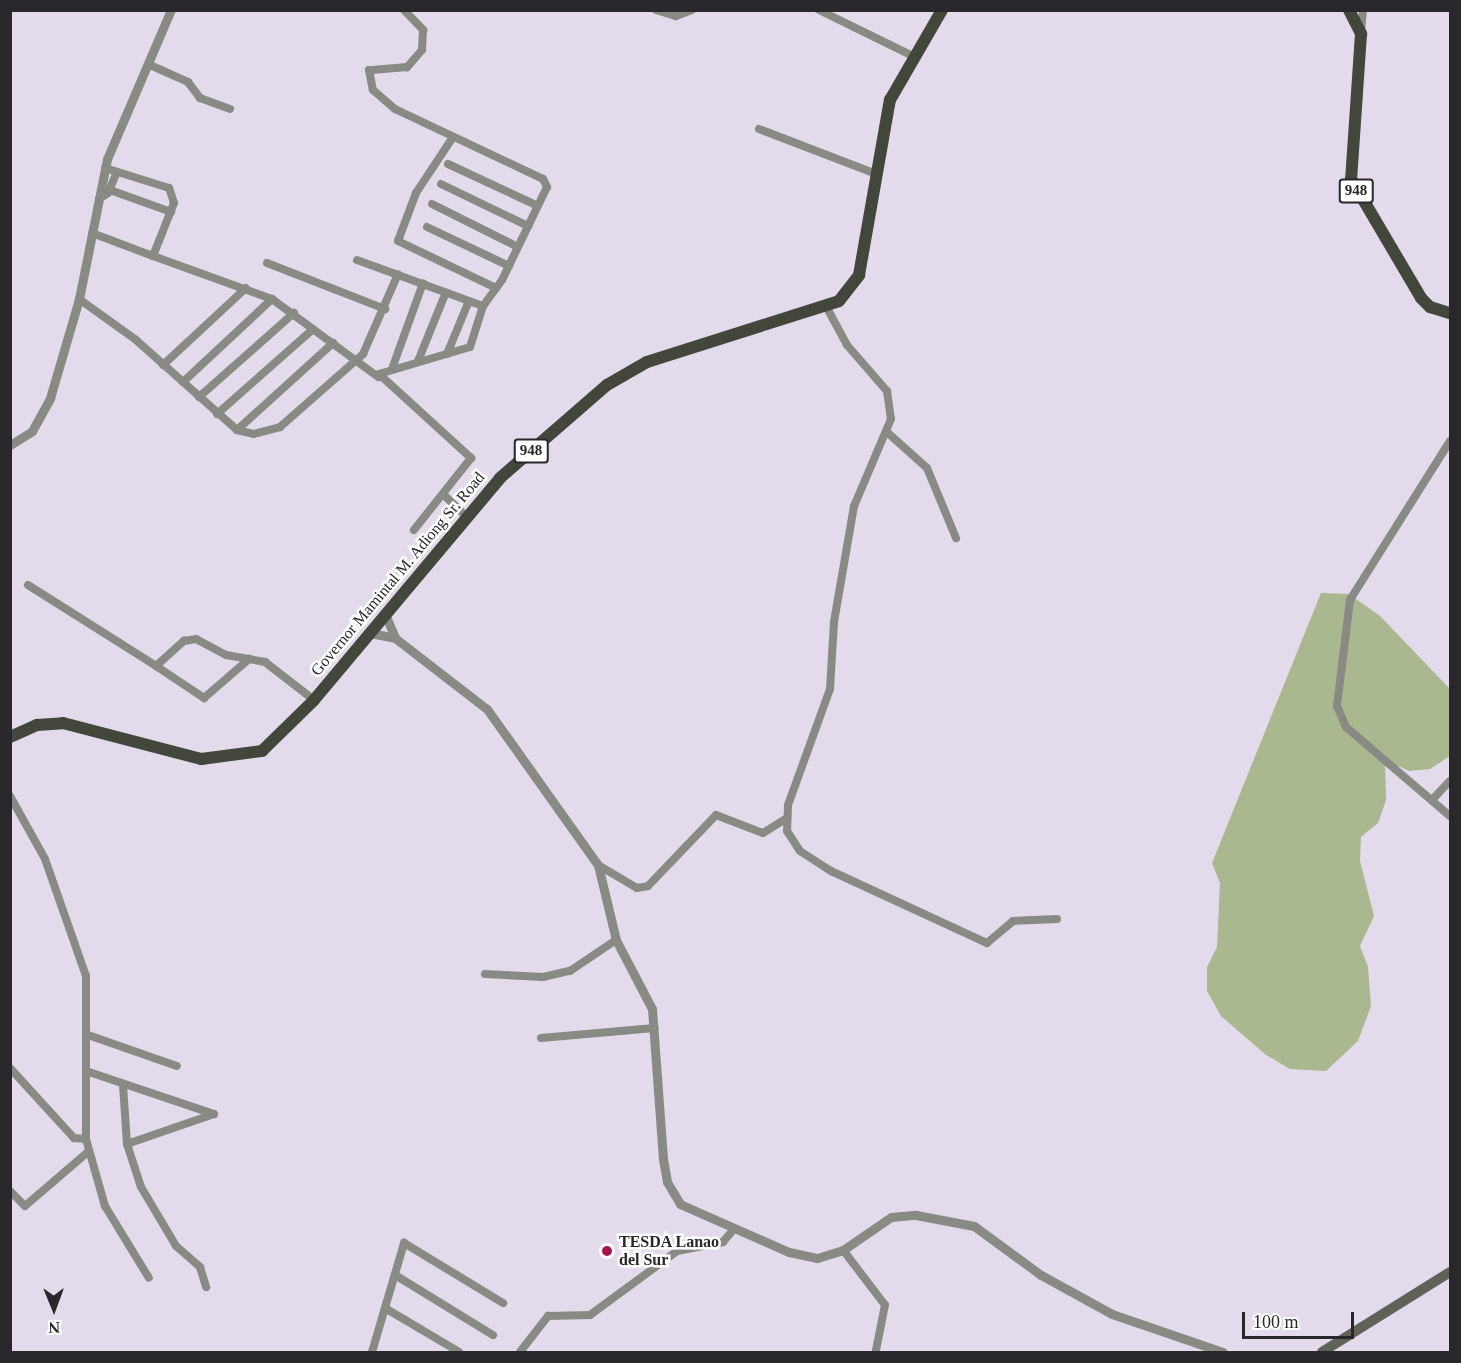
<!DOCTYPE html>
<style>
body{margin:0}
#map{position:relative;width:1461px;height:1363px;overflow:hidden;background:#e3dbeb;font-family:Georgia,serif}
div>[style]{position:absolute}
.forest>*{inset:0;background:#a9b88f}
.minor>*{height:8px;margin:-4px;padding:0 4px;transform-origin:4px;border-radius:4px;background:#888a83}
.tertiary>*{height:9px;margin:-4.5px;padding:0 4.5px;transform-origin:4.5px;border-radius:4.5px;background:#888a83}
.secondary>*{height:10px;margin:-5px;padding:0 5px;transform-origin:5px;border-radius:5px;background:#606258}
.primary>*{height:12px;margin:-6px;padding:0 6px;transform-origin:6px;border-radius:6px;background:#43463a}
.dots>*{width:16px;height:16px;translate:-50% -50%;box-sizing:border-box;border:3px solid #fff;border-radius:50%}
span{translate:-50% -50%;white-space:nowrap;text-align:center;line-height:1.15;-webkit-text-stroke:5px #fff;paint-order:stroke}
.shield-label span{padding:2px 4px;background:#fff;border:2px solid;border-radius:4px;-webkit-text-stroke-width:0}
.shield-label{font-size:15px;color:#29262c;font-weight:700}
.street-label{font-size:16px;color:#29262c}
.poi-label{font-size:16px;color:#29262c;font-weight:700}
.left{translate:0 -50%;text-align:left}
.frame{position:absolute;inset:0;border:12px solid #29262c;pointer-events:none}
.north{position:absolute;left:24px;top:1279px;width:60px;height:60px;-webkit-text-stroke:4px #fff;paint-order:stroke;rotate:179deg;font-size:16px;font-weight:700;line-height:24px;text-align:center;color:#29262c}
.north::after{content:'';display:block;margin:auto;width:21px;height:27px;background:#29262c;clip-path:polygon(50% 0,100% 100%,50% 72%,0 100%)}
.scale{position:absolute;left:1242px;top:1312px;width:112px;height:27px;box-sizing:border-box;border:3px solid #29262c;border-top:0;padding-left:8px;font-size:18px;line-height:21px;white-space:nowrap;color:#29262c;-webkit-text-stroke:4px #fff;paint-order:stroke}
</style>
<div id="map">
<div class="forest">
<div style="clip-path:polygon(1321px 593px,1349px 594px,1380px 616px,1450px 689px,1450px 756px,1430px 769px,1409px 771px,1385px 760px,1386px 800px,1378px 823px,1361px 837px,1360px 861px,1374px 916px,1360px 946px,1368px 967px,1371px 1006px,1358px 1041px,1326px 1071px,1290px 1069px,1266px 1055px,1221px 1016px,1207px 991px,1207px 967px,1217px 947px,1220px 883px,1212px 863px)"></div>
</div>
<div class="minor">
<div style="left:404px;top:10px;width:28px;rotate:46deg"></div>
<div style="left:423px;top:30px;width:20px;rotate:93deg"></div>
<div style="left:422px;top:50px;width:23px;rotate:131deg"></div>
<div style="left:407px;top:67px;width:38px;rotate:175deg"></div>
<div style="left:369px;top:70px;width:20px;rotate:79deg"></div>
<div style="left:373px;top:90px;width:29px;rotate:41deg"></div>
<div style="left:395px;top:109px;width:164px;rotate:25.3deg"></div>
<div style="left:543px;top:179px;width:9px;rotate:63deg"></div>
<div style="left:547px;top:187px;width:103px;rotate:115.8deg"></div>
<div style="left:502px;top:280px;width:32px;rotate:126deg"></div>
<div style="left:483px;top:306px;width:43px;rotate:107.6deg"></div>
<div style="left:470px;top:347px;width:95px;rotate:163.5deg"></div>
<div style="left:379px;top:374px;width:125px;rotate:42.4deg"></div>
<div style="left:471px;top:458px;width:92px;rotate:128.4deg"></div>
<div style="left:656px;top:10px;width:21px;rotate:17deg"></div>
<div style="left:676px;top:16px;width:17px;rotate:-21deg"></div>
<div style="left:819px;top:10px;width:102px;rotate:26.1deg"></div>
<div style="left:1361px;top:32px;width:22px;rotate:-85deg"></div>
<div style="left:150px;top:65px;width:42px;rotate:24.1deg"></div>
<div style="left:188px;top:82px;width:20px;rotate:53deg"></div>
<div style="left:200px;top:98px;width:32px;rotate:20deg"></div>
<div style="left:759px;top:129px;width:125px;rotate:21deg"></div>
<div style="left:453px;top:137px;width:67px;rotate:123.5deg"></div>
<div style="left:416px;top:193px;width:51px;rotate:110.6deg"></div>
<div style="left:398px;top:241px;width:109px;rotate:25.6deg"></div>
<div style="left:448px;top:164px;width:99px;rotate:25deg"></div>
<div style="left:441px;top:184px;width:97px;rotate:25.8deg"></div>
<div style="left:110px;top:190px;width:65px;rotate:19.8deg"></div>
<div style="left:99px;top:199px;width:11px;rotate:-34deg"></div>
<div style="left:108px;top:193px;width:23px;rotate:-67deg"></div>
<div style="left:432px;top:204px;width:96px;rotate:26.6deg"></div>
<div style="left:427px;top:227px;width:91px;rotate:25.4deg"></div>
<div style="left:92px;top:233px;width:65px;rotate:20.7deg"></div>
<div style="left:153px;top:256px;width:57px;rotate:-68.4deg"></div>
<div style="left:174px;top:203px;width:16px;rotate:-108deg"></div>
<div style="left:169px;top:188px;width:67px;rotate:-162.6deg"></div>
<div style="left:153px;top:256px;width:127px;rotate:19.9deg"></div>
<div style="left:272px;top:299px;width:132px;rotate:36.3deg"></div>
<div style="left:357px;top:260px;width:134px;rotate:20.1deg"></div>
<div style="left:267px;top:263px;width:127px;rotate:21.3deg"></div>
<div style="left:79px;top:299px;width:70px;rotate:35.7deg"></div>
<div style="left:136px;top:340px;width:135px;rotate:41.7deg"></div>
<div style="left:237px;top:430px;width:17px;rotate:13deg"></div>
<div style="left:254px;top:434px;width:27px;rotate:-15deg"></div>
<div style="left:280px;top:427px;width:111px;rotate:-41.3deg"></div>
<div style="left:363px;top:354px;width:87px;rotate:-66.4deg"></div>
<div style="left:827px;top:308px;width:42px;rotate:61.6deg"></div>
<div style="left:847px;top:345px;width:61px;rotate:49deg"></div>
<div style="left:887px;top:391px;width:28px;rotate:82deg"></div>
<div style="left:891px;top:419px;width:95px;rotate:113deg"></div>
<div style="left:854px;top:506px;width:118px;rotate:99.8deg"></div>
<div style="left:834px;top:622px;width:67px;rotate:93.4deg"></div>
<div style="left:830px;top:689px;width:123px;rotate:109.9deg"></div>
<div style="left:788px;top:805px;width:26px;rotate:92deg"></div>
<div style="left:787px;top:831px;width:24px;rotate:57deg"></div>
<div style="left:800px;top:851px;width:37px;rotate:33deg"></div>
<div style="left:831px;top:871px;width:172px;rotate:24.8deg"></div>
<div style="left:987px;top:943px;width:34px;rotate:-40deg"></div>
<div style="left:1013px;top:921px;width:44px;rotate:-2.6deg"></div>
<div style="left:447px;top:354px;width:57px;rotate:-67.5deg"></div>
<div style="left:418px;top:361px;width:74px;rotate:-67.9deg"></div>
<div style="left:163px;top:365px;width:113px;rotate:-42.9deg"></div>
<div style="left:393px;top:366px;width:88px;rotate:-70.1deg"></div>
<div style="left:183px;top:382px;width:122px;rotate:-43deg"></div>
<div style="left:199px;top:397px;width:127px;rotate:-41.5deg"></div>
<div style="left:217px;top:414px;width:128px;rotate:-41.5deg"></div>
<div style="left:237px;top:430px;width:130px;rotate:-42.2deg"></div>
<div style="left:888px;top:433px;width:52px;rotate:41.9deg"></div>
<div style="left:927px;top:468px;width:76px;rotate:67.5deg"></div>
<div style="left:1450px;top:441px;width:188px;rotate:122.2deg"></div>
<div style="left:1350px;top:600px;width:107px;rotate:97deg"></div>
<div style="left:1337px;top:706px;width:23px;rotate:67deg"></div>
<div style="left:1346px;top:727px;width:137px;rotate:40.6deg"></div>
<div style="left:444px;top:495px;width:30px;rotate:44deg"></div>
<div style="left:28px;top:585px;width:151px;rotate:32.3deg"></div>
<div style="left:156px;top:666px;width:38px;rotate:-42deg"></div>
<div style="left:184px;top:641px;width:12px;rotate:-9deg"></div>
<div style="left:196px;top:639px;width:34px;rotate:28deg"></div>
<div style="left:226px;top:655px;width:40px;rotate:10deg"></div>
<div style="left:265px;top:662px;width:62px;rotate:37.8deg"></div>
<div style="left:156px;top:666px;width:58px;rotate:33.7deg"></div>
<div style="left:204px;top:698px;width:60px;rotate:-40.9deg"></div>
<div style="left:10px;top:796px;width:72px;rotate:60.9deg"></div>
<div style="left:45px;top:859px;width:124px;rotate:70.7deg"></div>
<div style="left:86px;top:976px;width:163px;rotate:90deg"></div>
<div style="left:86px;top:1139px;width:70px;rotate:74.2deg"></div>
<div style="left:105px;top:1206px;width:84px;rotate:58.6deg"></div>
<div style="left:1432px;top:800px;width:26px;rotate:-47deg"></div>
<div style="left:598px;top:865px;width:45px;rotate:30.5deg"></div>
<div style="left:637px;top:888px;width:11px;rotate:-10deg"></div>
<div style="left:648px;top:886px;width:98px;rotate:-46.2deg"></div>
<div style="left:716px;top:815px;width:50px;rotate:21deg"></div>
<div style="left:763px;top:833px;width:26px;rotate:-32deg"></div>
<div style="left:485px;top:974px;width:58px;rotate:3deg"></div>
<div style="left:543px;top:977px;width:28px;rotate:-13deg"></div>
<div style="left:570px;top:971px;width:55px;rotate:-34deg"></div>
<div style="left:88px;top:1035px;width:94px;rotate:19.2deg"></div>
<div style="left:541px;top:1038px;width:114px;rotate:-5deg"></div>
<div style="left:10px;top:1068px;width:95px;rotate:47.6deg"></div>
<div style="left:74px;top:1138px;width:12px;rotate:5deg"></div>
<div style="left:89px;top:1072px;width:132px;rotate:18.6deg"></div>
<div style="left:123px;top:1085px;width:59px;rotate:86.1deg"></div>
<div style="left:127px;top:1144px;width:45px;rotate:72deg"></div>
<div style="left:141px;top:1187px;width:69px;rotate:59.3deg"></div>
<div style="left:176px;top:1246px;width:32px;rotate:41deg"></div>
<div style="left:200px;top:1267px;width:21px;rotate:73deg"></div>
<div style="left:127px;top:1144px;width:92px;rotate:-19deg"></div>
<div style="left:10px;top:1191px;width:21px;rotate:45deg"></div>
<div style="left:25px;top:1206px;width:84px;rotate:-40.7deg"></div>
<div style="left:843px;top:1250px;width:69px;rotate:52.6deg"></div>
<div style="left:885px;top:1305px;width:46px;rotate:101.3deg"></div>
<div style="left:395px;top:1275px;width:115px;rotate:31.5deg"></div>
<div style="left:385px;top:1308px;width:86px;rotate:30.7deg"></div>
<div style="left:372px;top:1352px;width:114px;rotate:-73.6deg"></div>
<div style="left:404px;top:1243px;width:116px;rotate:31.2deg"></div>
<div style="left:520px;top:1352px;width:46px;rotate:-52.1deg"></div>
<div style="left:548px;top:1316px;width:42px;rotate:-1.4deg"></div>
<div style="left:590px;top:1315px;width:108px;rotate:-36.3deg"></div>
<div style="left:677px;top:1251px;width:47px;rotate:-11.1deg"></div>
<div style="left:723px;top:1242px;width:17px;rotate:-50deg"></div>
</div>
<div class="tertiary">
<div style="left:10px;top:445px;width:26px;rotate:-32deg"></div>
<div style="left:32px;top:431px;width:38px;rotate:-61deg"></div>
<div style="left:50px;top:398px;width:103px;rotate:-73.7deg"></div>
<div style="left:79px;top:299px;width:143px;rotate:-78.7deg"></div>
<div style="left:107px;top:159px;width:162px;rotate:-66.8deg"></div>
<div style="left:385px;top:614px;width:26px;rotate:67deg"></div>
<div style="left:370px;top:633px;width:25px;rotate:11deg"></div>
<div style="left:395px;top:638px;width:116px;rotate:37.7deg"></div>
<div style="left:487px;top:709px;width:191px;rotate:54.6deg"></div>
<div style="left:598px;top:865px;width:77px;rotate:76.5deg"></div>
<div style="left:616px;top:940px;width:78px;rotate:62.4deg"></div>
<div style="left:652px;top:1009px;width:150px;rotate:85.8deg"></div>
<div style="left:663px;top:1159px;width:23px;rotate:80deg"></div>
<div style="left:667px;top:1182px;width:26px;rotate:59deg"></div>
<div style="left:680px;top:1204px;width:119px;rotate:23.8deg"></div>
<div style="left:789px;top:1252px;width:29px;rotate:12deg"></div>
<div style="left:817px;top:1258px;width:27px;rotate:-17deg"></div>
<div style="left:843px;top:1250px;width:58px;rotate:-34.5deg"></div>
<div style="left:891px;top:1217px;width:25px;rotate:-5deg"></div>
<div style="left:916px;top:1215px;width:59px;rotate:10.7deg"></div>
<div style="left:974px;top:1226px;width:83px;rotate:36.2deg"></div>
<div style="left:1041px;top:1275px;width:81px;rotate:28.8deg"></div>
<div style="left:1112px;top:1314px;width:117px;rotate:18.9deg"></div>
</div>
<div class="secondary">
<div style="left:1322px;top:1352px;width:151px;rotate:-32deg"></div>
</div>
<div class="primary">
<div style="left:1349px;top:10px;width:27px;rotate:63deg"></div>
<div style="left:1361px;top:34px;width:145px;rotate:93.9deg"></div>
<div style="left:1351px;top:179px;width:138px;rotate:59.5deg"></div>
<div style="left:1421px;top:298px;width:13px;rotate:45deg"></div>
<div style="left:1430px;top:307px;width:21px;rotate:17deg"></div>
<div style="left:10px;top:737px;width:30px;rotate:-24deg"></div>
<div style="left:37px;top:725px;width:26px;rotate:-4deg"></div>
<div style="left:63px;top:723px;width:143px;rotate:14.6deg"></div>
<div style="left:201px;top:759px;width:62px;rotate:-7.5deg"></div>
<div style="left:262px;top:751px;width:73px;rotate:-44.4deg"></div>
<div style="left:314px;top:700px;width:290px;rotate:-50deg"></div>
<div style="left:500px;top:478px;width:142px;rotate:-41deg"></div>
<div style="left:607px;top:385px;width:46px;rotate:-29.9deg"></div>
<div style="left:647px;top:362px;width:201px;rotate:-17.6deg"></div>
<div style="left:839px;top:301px;width:33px;rotate:-52deg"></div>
<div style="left:859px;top:275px;width:178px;rotate:-80deg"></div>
<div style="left:890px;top:100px;width:104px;rotate:-60deg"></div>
</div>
<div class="dots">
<div style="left:607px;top:1251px;background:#a6114b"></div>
</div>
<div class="shield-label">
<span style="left:1356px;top:191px">948</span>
<span style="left:531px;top:451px">948</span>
</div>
<div class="street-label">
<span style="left:398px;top:574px;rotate:-50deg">Governor Mamintal M. Adiong Sr. Road</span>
</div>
<div class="poi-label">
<span class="left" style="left:619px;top:1251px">TESDA Lanao<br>del Sur</span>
</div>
<div class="frame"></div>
<div class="north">N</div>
<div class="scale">100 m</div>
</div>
